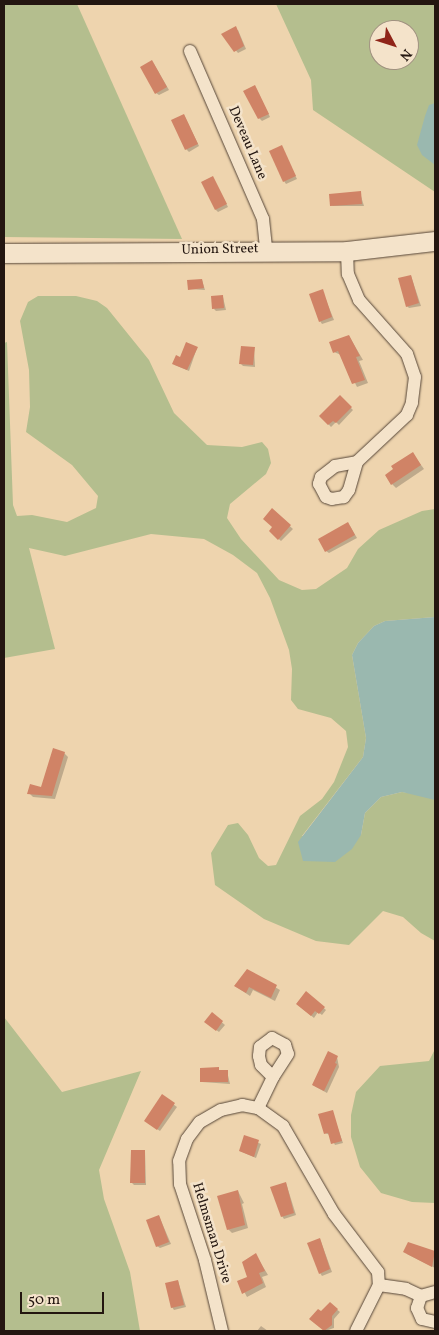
<!DOCTYPE html>
<style>
body{margin:0}
#map{position:relative;width:439px;height:1335px;overflow:hidden;background:#eed4ae;font-family:Vollkorn,serif}
div>[style]{position:absolute}
.green>*{inset:0;background:#b4be8e}
.water>*{inset:0;background:#9ab8af}
.shadow>*{inset:0;background:#0003}
.building>*{inset:0;background:#d08366}
.roads{filter:drop-shadow(0 0 1px #564638) drop-shadow(0 0 1px #564638)}
.minor>*{height:12px;margin:-6px;padding:0 6px;transform-origin:6px;border-radius:6px;background:#f4e3ca}
.secondary>*{height:19px;margin:-9.5px;padding:0 9.5px;transform-origin:9.5px;border-radius:9.5px;background:#f4e3ca}
span{translate:-50% -50%;white-space:nowrap;text-align:center;line-height:1.15;-webkit-text-stroke:5px #f4e3ca;paint-order:stroke}
.street-label{font-size:14px;color:#231610}
.frame{position:absolute;inset:0;border:5px solid #231610;pointer-events:none}
.north{position:absolute;left:369px;top:20px;width:50px;height:50px;box-sizing:border-box;background:#f4e3ca;border:1px solid #a09180;border-radius:50%;rotate:130deg;font-size:14px;font-weight:700;line-height:20px;text-align:center;color:#231610}
.north::after{content:'';display:block;margin:auto;width:18px;height:22px;background:#8f2418;clip-path:polygon(50% 0,100% 100%,50% 72%,0 100%)}
.scale{position:absolute;left:20px;top:1292px;width:84px;height:22px;box-sizing:border-box;border:2px solid #231610;border-top:0;padding-left:6px;font-size:15px;line-height:18px;white-space:nowrap;color:#231610;-webkit-text-stroke:4px #f4e3ca;paint-order:stroke}
</style>
<div id="map">
<div class="green">
<div style="clip-path:polygon(4px 4px,77px 4px,182px 239px,4px 237px)"></div>
<div style="clip-path:polygon(evenodd,276px 4px,435px 4px,435px 192px,313px 110px,311px 80px,276px 4px,379px 30px,409px 30px,409px 60px,379px 60px,379px 30px)"></div>
<div style="clip-path:polygon(38px 296px,76px 296px,97px 301px,107px 308px,149px 360px,174px 413px,207px 445px,242px 447px,262px 442px,268px 449px,271px 463px,266px 474px,230px 504px,227px 518px,241px 539px,279px 580px,302px 590px,316px 589px,347px 568px,358px 549px,379px 530px,422px 511px,435px 509px,435px 617px,385px 621px,374px 626px,358px 643px,352px 655px,366px 738px,363px 757px,302px 836px,361px 835px,365px 813px,381px 797px,402px 792px,434px 797px,435px 941px,421px 933px,403px 917px,383px 911px,349px 945px,316px 941px,264px 919px,215px 885px,211px 853px,228px 825px,238px 823px,248px 835px,259px 858px,268px 866px,276px 865px,300px 816px,322px 799px,334px 782px,348px 747px,346px 731px,331px 718px,298px 709px,291px 700px,292px 669px,289px 650px,270px 598px,257px 573px,233px 555px,204px 539px,151px 534px,65px 556px,29px 548px,55px 649px,4px 658px,4px 343px,7px 342px,13px 505px,17px 516px,32px 515px,67px 522px,96px 508px,98px 496px,72px 465px,26px 432px,30px 407px,29px 370px,20px 321px,28px 302px)"></div>
<div style="clip-path:polygon(4px 1017px,62px 1092px,141px 1071px,99px 1170px,104px 1199px,130px 1272px,140px 1331px,4px 1331px)"></div>
<div style="clip-path:polygon(435px 1049px,435px 1203px,412px 1202px,381px 1193px,360px 1167px,351px 1137px,351px 1115px,356px 1092px,380px 1066px,429px 1061px)"></div>
</div>
<div class="water">
<div style="clip-path:polygon(435px 103px,435px 165px,422px 155px,417px 145px,425px 116px,429px 105px)"></div>
<div style="clip-path:polygon(435px 617px,435px 800px,402px 792px,381px 797px,365px 813px,361px 835px,352px 849px,335px 862px,303px 861px,298px 842px,363px 757px,366px 738px,352px 655px,358px 643px,374px 626px,385px 621px)"></div>
</div>
<div class="shadow">
<div style="clip-path:polygon(238px 30px,246px 49px,238px 53px,223px 35px)"></div>
<div style="clip-path:polygon(154px 64px,169px 90px,159px 95px,156px 93px)"></div>
<div style="clip-path:polygon(255px 86px,270px 117px,262px 121px,259px 118px)"></div>
<div style="clip-path:polygon(184px 115px,199px 146px,189px 152px,186px 149px)"></div>
<div style="clip-path:polygon(281px 146px,297px 179px,286px 184px,284px 181px)"></div>
<div style="clip-path:polygon(213px 178px,228px 207px,218px 212px,216px 210px)"></div>
<div style="clip-path:polygon(360px 193px,364px 206px,331px 206px)"></div>
<div style="clip-path:polygon(411px 276px,421px 306px,409px 308px,407px 306px)"></div>
<div style="clip-path:polygon(202px 280px,205px 290px,189px 289px)"></div>
<div style="clip-path:polygon(322px 290px,334px 320px,322px 324px,320px 321px)"></div>
<div style="clip-path:polygon(223px 297px,226px 310px,216px 311px,214px 309px)"></div>
<div style="clip-path:polygon(349px 336px,363px 360px,359px 361px,368px 383px,357px 387px,341px 355px,334px 352px)"></div>
<div style="clip-path:polygon(197px 348px,189px 371px,175px 365px)"></div>
<div style="clip-path:polygon(254px 348px,255px 367px,243px 366px,240px 363px)"></div>
<div style="clip-path:polygon(340px 397px,353px 410px,339px 425px,336px 422px,331px 427px,321px 416px)"></div>
<div style="clip-path:polygon(416px 458px,424px 469px,396px 488px,392px 484px)"></div>
<div style="clip-path:polygon(272px 510px,293px 529px,281px 541px,270px 531px,274px 527px)"></div>
<div style="clip-path:polygon(350px 526px,357px 538px,329px 553px,326px 551px)"></div>
<div style="clip-path:polygon(64px 753px,68px 757px,55px 799px,33px 797px,29px 793px,42px 788px)"></div>
<div style="clip-path:polygon(248px 971px,280px 990px,275px 1001px,253px 990px,250px 996px,235px 986px)"></div>
<div style="clip-path:polygon(307px 993px,326px 1010px,322px 1015px,318px 1012px,314px 1018px,297px 1004px)"></div>
<div style="clip-path:polygon(212px 1014px,225px 1025px,219px 1032px,208px 1024px)"></div>
<div style="clip-path:polygon(337px 1057px,339px 1067px,327px 1093px,316px 1087px,313px 1085px)"></div>
<div style="clip-path:polygon(227px 1071px,230px 1084px,202px 1082px)"></div>
<div style="clip-path:polygon(162px 1096px,177px 1107px,160px 1131px,148px 1123px)"></div>
<div style="clip-path:polygon(332px 1111px,343px 1143px,335px 1145px,330px 1135px,325px 1133px)"></div>
<div style="clip-path:polygon(245px 1137px,261px 1144px,256px 1158px,240px 1151px)"></div>
<div style="clip-path:polygon(145px 1151px,146px 1185px,134px 1185px,132px 1183px)"></div>
<div style="clip-path:polygon(286px 1183px,296px 1215px,284px 1219px,282px 1216px)"></div>
<div style="clip-path:polygon(238px 1191px,244px 1203px,242px 1204px,248px 1228px,232px 1233px,228px 1229px)"></div>
<div style="clip-path:polygon(159px 1216px,171px 1244px,160px 1248px,157px 1246px)"></div>
<div style="clip-path:polygon(320px 1239px,332px 1272px,322px 1276px,320px 1273px)"></div>
<div style="clip-path:polygon(408px 1243px,435px 1253px,435px 1268px,407px 1254px)"></div>
<div style="clip-path:polygon(256px 1255px,268px 1275px,262px 1277px,266px 1287px,247px 1297px,239px 1282px,249px 1278px)"></div>
<div style="clip-path:polygon(178px 1281px,186px 1307px,174px 1310px,172px 1307px)"></div>
<div style="clip-path:polygon(330px 1304px,340px 1312px,334px 1319px,334px 1328px,325px 1331px,313px 1321px)"></div>
<div style="clip-path:polygon(261px 1326px,268px 1331px,257px 1331px)"></div>
</div>
<div class="building">
<div style="clip-path:polygon(236px 26px,244px 46px,234px 52px,221px 34px)"></div>
<div style="clip-path:polygon(152px 60px,167px 87px,155px 94px,140px 67px)"></div>
<div style="clip-path:polygon(255px 85px,269px 114px,258px 119px,243px 91px)"></div>
<div style="clip-path:polygon(184px 114px,198px 144px,185px 150px,171px 120px)"></div>
<div style="clip-path:polygon(282px 145px,296px 176px,283px 182px,269px 151px)"></div>
<div style="clip-path:polygon(213px 176px,227px 204px,215px 210px,201px 182px)"></div>
<div style="clip-path:polygon(361px 191px,362px 204px,330px 206px,329px 194px)"></div>
<div style="clip-path:polygon(411px 275px,419px 303px,406px 307px,398px 278px)"></div>
<div style="clip-path:polygon(202px 279px,204px 288px,188px 290px,187px 280px)"></div>
<div style="clip-path:polygon(323px 289px,332px 317px,319px 322px,309px 294px)"></div>
<div style="clip-path:polygon(223px 295px,224px 308px,212px 309px,211px 296px)"></div>
<div style="clip-path:polygon(349px 335px,360px 356px,356px 357px,365px 380px,352px 384px,338px 351px,333px 353px,329px 342px)"></div>
<div style="clip-path:polygon(186px 342px,198px 347px,187px 370px,172px 364px,176px 355px,180px 357px)"></div>
<div style="clip-path:polygon(241px 346px,255px 347px,253px 365px,239px 364px)"></div>
<div style="clip-path:polygon(340px 395px,352px 407px,336px 423px,333px 421px,328px 425px,319px 416px)"></div>
<div style="clip-path:polygon(413px 452px,421px 465px,391px 485px,385px 475px,393px 469px,391px 466px)"></div>
<div style="clip-path:polygon(272px 508px,291px 525px,278px 540px,269px 531px,272px 527px,263px 519px)"></div>
<div style="clip-path:polygon(348px 522px,355px 535px,325px 552px,318px 539px)"></div>
<div style="clip-path:polygon(53px 748px,65px 752px,52px 796px,27px 794px,30px 784px,41px 787px)"></div>
<div style="clip-path:polygon(247px 969px,277px 985px,271px 998px,249px 987px,246px 993px,234px 986px)"></div>
<div style="clip-path:polygon(306px 991px,325px 1007px,319px 1014px,315px 1011px,311px 1016px,296px 1004px)"></div>
<div style="clip-path:polygon(212px 1012px,223px 1021px,216px 1031px,204px 1022px)"></div>
<div style="clip-path:polygon(328px 1051px,338px 1056px,335px 1063px,337px 1064px,324px 1091px,312px 1085px)"></div>
<div style="clip-path:polygon(219px 1067px,219px 1070px,228px 1070px,228px 1082px,200px 1082px,200px 1068px)"></div>
<div style="clip-path:polygon(162px 1094px,175px 1103px,157px 1130px,144px 1121px)"></div>
<div style="clip-path:polygon(333px 1110px,342px 1141px,331px 1144px,328px 1133px,324px 1134px,318px 1114px)"></div>
<div style="clip-path:polygon(244px 1135px,259px 1140px,254px 1157px,239px 1151px)"></div>
<div style="clip-path:polygon(131px 1150px,145px 1150px,145px 1183px,130px 1183px)"></div>
<div style="clip-path:polygon(286px 1182px,294px 1213px,281px 1217px,270px 1187px)"></div>
<div style="clip-path:polygon(238px 1190px,245px 1225px,227px 1230px,217px 1196px)"></div>
<div style="clip-path:polygon(159px 1215px,169px 1242px,156px 1247px,146px 1220px)"></div>
<div style="clip-path:polygon(320px 1238px,330px 1269px,319px 1274px,307px 1243px)"></div>
<div style="clip-path:polygon(408px 1242px,435px 1251px,432px 1267px,403px 1252px)"></div>
<div style="clip-path:polygon(256px 1253px,265px 1271px,259px 1273px,263px 1283px,242px 1294px,237px 1281px,247px 1277px,242px 1262px)"></div>
<div style="clip-path:polygon(178px 1280px,184px 1305px,171px 1308px,165px 1283px)"></div>
<div style="clip-path:polygon(330px 1302px,338px 1309px,332px 1316px,332px 1325px,324px 1331px,309px 1319px,318px 1309px,321px 1311px)"></div>
</div>
<div class="roads">
<div class="minor">
<div style="left:190px;top:51px;width:183px;rotate:66.5deg"></div>
<div style="left:263px;top:219px;width:30px;rotate:84deg"></div>
<div style="left:347px;top:251px;width:23px;rotate:88deg"></div>
<div style="left:348px;top:274px;width:28px;rotate:67deg"></div>
<div style="left:359px;top:300px;width:72px;rotate:48.4deg"></div>
<div style="left:407px;top:354px;width:24px;rotate:71deg"></div>
<div style="left:415px;top:377px;width:26px;rotate:97deg"></div>
<div style="left:412px;top:403px;width:13px;rotate:113deg"></div>
<div style="left:407px;top:415px;width:69px;rotate:136.8deg"></div>
<div style="left:357px;top:462px;width:29px;rotate:106deg"></div>
<div style="left:349px;top:490px;width:9px;rotate:126deg"></div>
<div style="left:344px;top:497px;width:12px;rotate:171deg"></div>
<div style="left:332px;top:499px;width:6px;rotate:-162deg"></div>
<div style="left:326px;top:497px;width:15px;rotate:-118deg"></div>
<div style="left:319px;top:484px;width:7px;rotate:-74deg"></div>
<div style="left:321px;top:477px;width:18px;rotate:-38deg"></div>
<div style="left:335px;top:466px;width:22px;rotate:-10deg"></div>
<div style="left:272px;top:1038px;width:15px;rotate:28deg"></div>
<div style="left:285px;top:1045px;width:9px;rotate:72deg"></div>
<div style="left:288px;top:1054px;width:27px;rotate:123deg"></div>
<div style="left:273px;top:1077px;width:17px;rotate:-135deg"></div>
<div style="left:261px;top:1065px;width:9px;rotate:-103deg"></div>
<div style="left:259px;top:1056px;width:9px;rotate:-84deg"></div>
<div style="left:260px;top:1047px;width:15px;rotate:-37deg"></div>
<div style="left:258px;top:1108px;width:34px;rotate:-64deg"></div>
<div style="left:379px;top:1285px;width:27px;rotate:8deg"></div>
<div style="left:406px;top:1289px;width:17px;rotate:25deg"></div>
<div style="left:435px;top:1292px;width:15px;rotate:164deg"></div>
<div style="left:421px;top:1296px;width:13px;rotate:108deg"></div>
<div style="left:417px;top:1308px;width:12px;rotate:66deg"></div>
<div style="left:422px;top:1319px;width:13px;rotate:13deg"></div>
<div style="left:222px;top:1331px;width:73px;rotate:-103.5deg"></div>
<div style="left:205px;top:1260px;width:80px;rotate:-108.2deg"></div>
<div style="left:180px;top:1184px;width:23px;rotate:-92deg"></div>
<div style="left:179px;top:1161px;width:23px;rotate:-70deg"></div>
<div style="left:187px;top:1139px;width:21px;rotate:-53deg"></div>
<div style="left:200px;top:1122px;width:24px;rotate:-30deg"></div>
<div style="left:221px;top:1110px;width:22px;rotate:-13deg"></div>
<div style="left:242px;top:1105px;width:16px;rotate:11deg"></div>
<div style="left:258px;top:1108px;width:31px;rotate:36deg"></div>
<div style="left:283px;top:1126px;width:102px;rotate:59.9deg"></div>
<div style="left:334px;top:1214px;width:73px;rotate:52.8deg"></div>
<div style="left:378px;top:1272px;width:13px;rotate:86deg"></div>
<div style="left:379px;top:1285px;width:51px;rotate:116.6deg"></div>
</div>
<div class="secondary">
<div style="left:4px;top:253px;width:343px;rotate:-0.3deg"></div>
<div style="left:347px;top:251px;width:89px;rotate:-6.5deg"></div>
</div>
</div>
<div class="street-label">
<span style="left:247px;top:143px;rotate:67deg">Deveau Lane</span>
<span style="left:220px;top:250px;rotate:-1deg">Union Street</span>
<span style="left:211px;top:1233px;rotate:73deg">Helmsman Drive</span>
</div>
<div class="frame"></div>
<div class="north">N</div>
<div class="scale">50 m</div>
</div>
